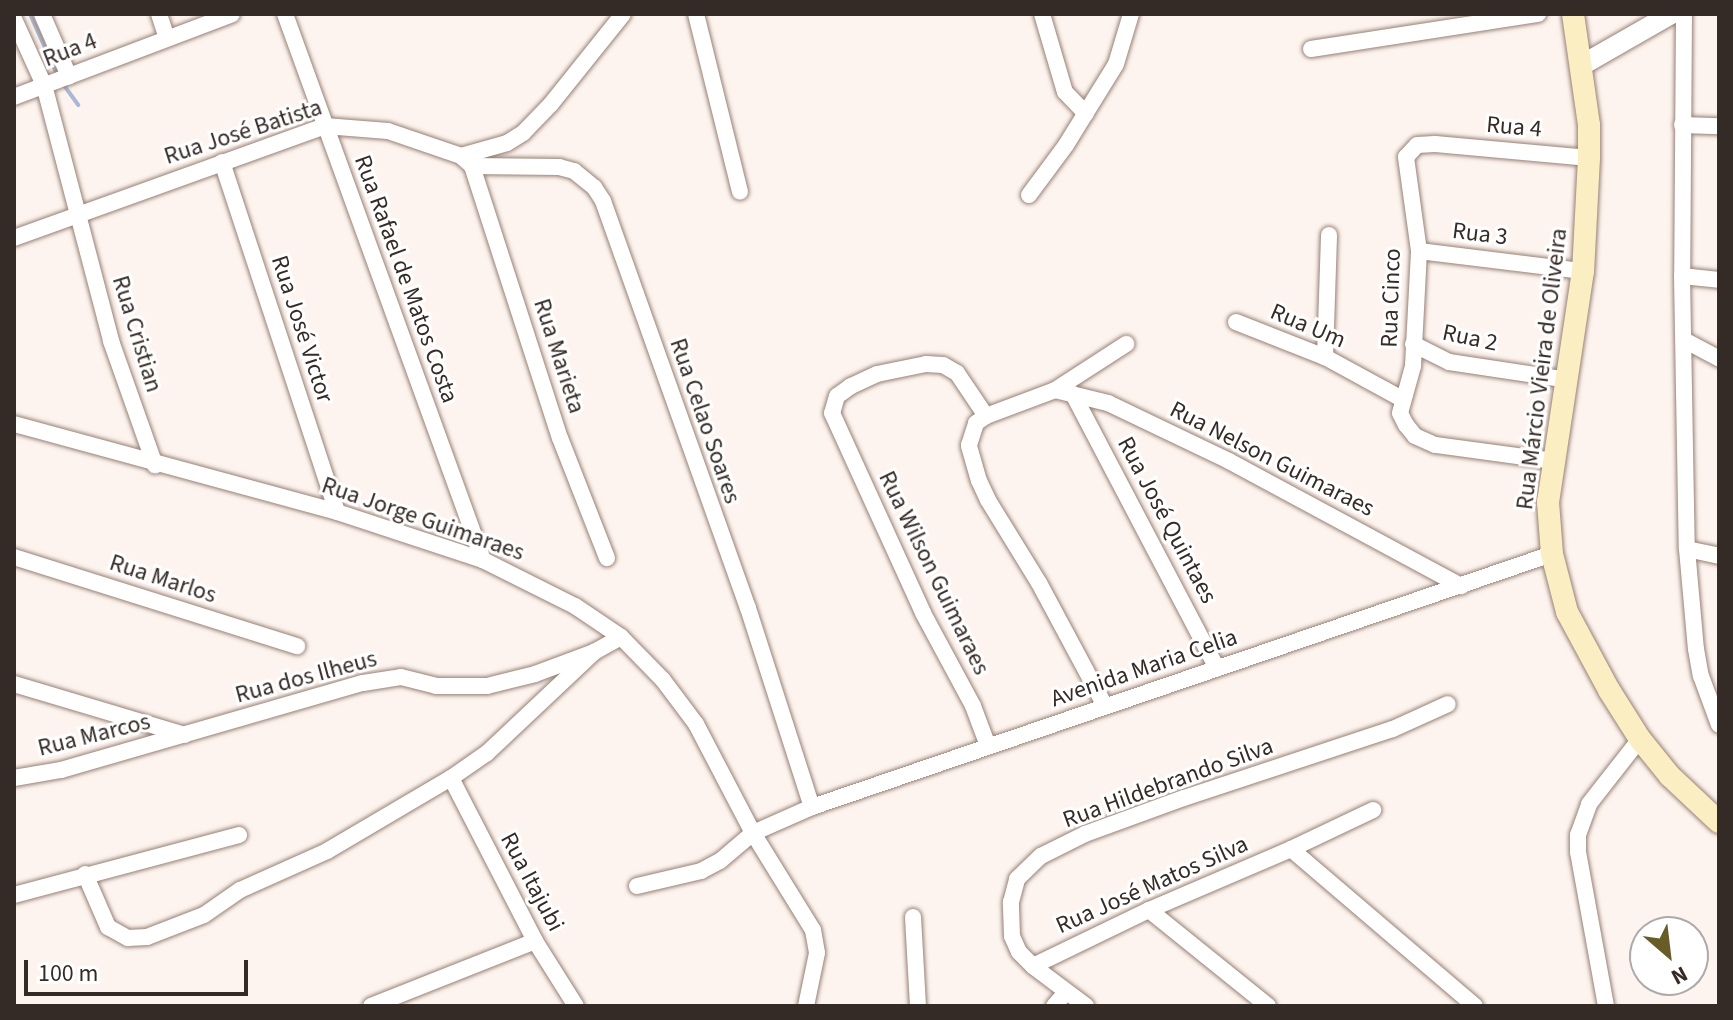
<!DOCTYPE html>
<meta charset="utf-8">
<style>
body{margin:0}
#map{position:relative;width:1733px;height:1020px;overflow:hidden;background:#fef4ef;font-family:"Source Sans 3",sans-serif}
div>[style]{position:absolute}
.stream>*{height:4px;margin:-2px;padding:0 2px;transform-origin:2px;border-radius:2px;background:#aab8d5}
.roads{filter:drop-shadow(0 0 2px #968075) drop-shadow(0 0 2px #968075)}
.minor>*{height:16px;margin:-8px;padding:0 8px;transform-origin:8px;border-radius:8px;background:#fff}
.tertiary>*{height:20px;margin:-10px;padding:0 10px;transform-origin:10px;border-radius:10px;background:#fff}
.secondary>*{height:22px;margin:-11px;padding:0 11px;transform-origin:11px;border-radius:11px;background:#fbeec3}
span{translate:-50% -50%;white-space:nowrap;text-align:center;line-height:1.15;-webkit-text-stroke:6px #fff;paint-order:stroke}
.street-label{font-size:24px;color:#342b27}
.frame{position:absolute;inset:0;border:16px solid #342b27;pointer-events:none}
.north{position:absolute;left:1629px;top:916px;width:80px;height:80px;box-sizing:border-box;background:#fff;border:2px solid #aeaaa9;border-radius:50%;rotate:152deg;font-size:22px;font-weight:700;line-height:32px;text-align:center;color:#342b27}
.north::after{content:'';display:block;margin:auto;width:28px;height:36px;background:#685d29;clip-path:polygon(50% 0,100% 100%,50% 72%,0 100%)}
.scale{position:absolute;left:24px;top:960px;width:224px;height:36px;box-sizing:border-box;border:4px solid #342b27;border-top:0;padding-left:10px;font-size:24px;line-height:28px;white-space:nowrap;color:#342b27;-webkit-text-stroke:6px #fff;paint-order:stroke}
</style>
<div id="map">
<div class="stream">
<div style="left:30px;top:14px;width:69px;rotate:66deg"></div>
<div style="left:63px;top:84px;width:26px;rotate:54deg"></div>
</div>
<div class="roads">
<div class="minor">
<div style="left:42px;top:14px;width:68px;rotate:66.5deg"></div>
<div style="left:159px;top:14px;width:25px;rotate:72deg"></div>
<div style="left:285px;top:14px;width:581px;rotate:70.07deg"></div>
<div style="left:696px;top:14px;width:183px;rotate:76.1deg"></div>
<div style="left:1042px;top:14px;width:81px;rotate:73.6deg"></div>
<div style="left:1065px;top:92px;width:30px;rotate:46deg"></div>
<div style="left:1684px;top:14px;width:262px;rotate:90.4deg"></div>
<div style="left:1682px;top:276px;width:273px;rotate:89deg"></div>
<div style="left:1687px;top:549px;width:100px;rotate:84.9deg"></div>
<div style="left:1696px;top:649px;width:27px;rotate:80deg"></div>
<div style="left:1701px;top:676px;width:52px;rotate:69.8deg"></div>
<div style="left:14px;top:19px;width:72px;rotate:65.6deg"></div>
<div style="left:44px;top:85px;width:265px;rotate:75.3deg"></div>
<div style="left:111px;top:341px;width:132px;rotate:70.5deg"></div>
<div style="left:1311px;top:49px;width:230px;rotate:-8.8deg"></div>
<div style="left:14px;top:97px;width:233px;rotate:-20.8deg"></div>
<div style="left:1682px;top:125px;width:37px;rotate:2deg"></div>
<div style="left:461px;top:156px;width:15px;rotate:42deg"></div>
<div style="left:472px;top:166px;width:87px;rotate:0.7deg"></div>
<div style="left:559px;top:167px;width:16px;rotate:15deg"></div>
<div style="left:574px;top:171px;width:26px;rotate:39deg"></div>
<div style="left:594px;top:187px;width:17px;rotate:57deg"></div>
<div style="left:603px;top:201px;width:432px;rotate:70.4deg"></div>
<div style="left:748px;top:608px;width:209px;rotate:72.2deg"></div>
<div style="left:222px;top:162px;width:368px;rotate:71.8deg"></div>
<div style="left:472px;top:166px;width:286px;rotate:72.1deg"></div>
<div style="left:560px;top:438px;width:129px;rotate:68.6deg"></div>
<div style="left:1029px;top:195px;width:62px;rotate:-53.5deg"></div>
<div style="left:1066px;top:145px;width:95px;rotate:-58.3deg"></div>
<div style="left:1116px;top:64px;width:52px;rotate:-73.3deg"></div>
<div style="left:14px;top:238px;width:331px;rotate:-19.8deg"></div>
<div style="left:325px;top:126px;width:63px;rotate:4.5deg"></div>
<div style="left:388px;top:131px;width:77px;rotate:18.9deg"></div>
<div style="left:461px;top:156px;width:48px;rotate:-15.8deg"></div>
<div style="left:507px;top:143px;width:19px;rotate:-32deg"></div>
<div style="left:523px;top:133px;width:40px;rotate:-46deg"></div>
<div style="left:551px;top:104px;width:115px;rotate:-51.3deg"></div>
<div style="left:1419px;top:251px;width:165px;rotate:7deg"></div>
<div style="left:1682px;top:276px;width:37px;rotate:6deg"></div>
<div style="left:1236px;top:322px;width:96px;rotate:21.5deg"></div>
<div style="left:1325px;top:357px;width:88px;rotate:28.6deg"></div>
<div style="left:1684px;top:340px;width:40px;rotate:28deg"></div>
<div style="left:1413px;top:344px;width:40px;rotate:26.6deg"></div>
<div style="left:1449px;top:362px;width:120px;rotate:8.6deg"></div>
<div style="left:1325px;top:357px;width:122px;rotate:-88.1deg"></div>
<div style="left:1055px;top:390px;width:55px;rotate:13.8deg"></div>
<div style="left:1108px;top:403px;width:134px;rotate:25.6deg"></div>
<div style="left:1229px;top:461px;width:264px;rotate:28.3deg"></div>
<div style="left:1073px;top:394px;width:310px;rotate:62.3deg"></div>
<div style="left:986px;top:416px;width:52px;rotate:-124deg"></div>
<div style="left:957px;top:373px;width:16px;rotate:-150deg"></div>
<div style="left:943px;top:365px;width:17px;rotate:-177deg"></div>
<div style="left:926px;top:364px;width:50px;rotate:168.5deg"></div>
<div style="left:877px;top:374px;width:29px;rotate:155deg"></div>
<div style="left:851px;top:386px;width:17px;rotate:144deg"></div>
<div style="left:837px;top:396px;width:18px;rotate:106deg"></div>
<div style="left:832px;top:413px;width:220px;rotate:65.5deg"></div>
<div style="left:923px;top:613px;width:106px;rotate:61.7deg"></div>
<div style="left:973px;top:706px;width:43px;rotate:69.4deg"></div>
<div style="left:14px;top:424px;width:335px;rotate:15.2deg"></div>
<div style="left:337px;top:512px;width:154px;rotate:18.2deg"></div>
<div style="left:483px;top:560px;width:103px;rotate:26.6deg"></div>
<div style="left:575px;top:606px;width:55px;rotate:34deg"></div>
<div style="left:621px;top:637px;width:60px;rotate:45.7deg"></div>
<div style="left:663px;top:680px;width:55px;rotate:53.1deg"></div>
<div style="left:696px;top:724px;width:123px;rotate:62.4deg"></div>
<div style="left:753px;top:833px;width:114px;rotate:58.3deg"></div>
<div style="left:813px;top:930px;width:23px;rotate:80deg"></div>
<div style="left:817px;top:953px;width:54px;rotate:101.7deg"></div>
<div style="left:1554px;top:461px;width:120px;rotate:-172.3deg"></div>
<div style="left:1435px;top:445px;width:22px;rotate:-156deg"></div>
<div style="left:1415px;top:436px;width:14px;rotate:-129deg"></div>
<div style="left:1406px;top:425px;width:13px;rotate:-117deg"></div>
<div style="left:1400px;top:413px;width:49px;rotate:-74.5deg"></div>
<div style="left:1413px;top:366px;width:115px;rotate:-87deg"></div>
<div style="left:1419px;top:251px;width:95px;rotate:-97.9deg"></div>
<div style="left:1406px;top:157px;width:16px;rotate:-47deg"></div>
<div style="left:1417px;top:145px;width:18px;rotate:-3deg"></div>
<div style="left:1435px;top:144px;width:155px;rotate:5.2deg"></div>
<div style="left:1687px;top:549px;width:33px;rotate:12deg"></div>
<div style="left:14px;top:557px;width:297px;rotate:17.5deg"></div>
<div style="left:14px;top:684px;width:178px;rotate:16.6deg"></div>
<div style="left:1105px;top:706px;width:140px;rotate:-118.2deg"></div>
<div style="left:1039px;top:583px;width:97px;rotate:-121.6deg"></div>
<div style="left:988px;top:500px;width:21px;rotate:-115deg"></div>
<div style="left:979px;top:481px;width:37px;rotate:-106deg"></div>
<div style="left:969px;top:445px;width:23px;rotate:-72deg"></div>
<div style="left:976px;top:423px;width:12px;rotate:-35deg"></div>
<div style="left:986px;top:416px;width:74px;rotate:-20.6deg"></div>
<div style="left:1055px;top:390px;width:85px;rotate:-32.9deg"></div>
<div style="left:14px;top:778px;width:48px;rotate:-9.7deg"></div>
<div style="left:61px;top:770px;width:314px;rotate:-16.1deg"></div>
<div style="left:363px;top:683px;width:38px;rotate:-9deg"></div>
<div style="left:401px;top:677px;width:36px;rotate:14deg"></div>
<div style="left:436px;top:686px;width:51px"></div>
<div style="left:487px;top:686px;width:49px;rotate:-14deg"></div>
<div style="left:535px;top:674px;width:63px;rotate:-20.4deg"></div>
<div style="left:594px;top:652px;width:31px;rotate:-29deg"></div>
<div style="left:451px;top:778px;width:183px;rotate:62.7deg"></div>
<div style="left:535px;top:941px;width:77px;rotate:57.8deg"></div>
<div style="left:1291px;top:849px;width:242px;rotate:40.5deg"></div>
<div style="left:85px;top:874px;width:58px;rotate:66.5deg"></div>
<div style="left:108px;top:927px;width:23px;rotate:29deg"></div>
<div style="left:128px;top:938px;width:19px;rotate:-3deg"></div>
<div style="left:147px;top:937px;width:61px;rotate:-21.1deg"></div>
<div style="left:204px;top:915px;width:44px;rotate:-34.8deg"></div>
<div style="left:240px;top:890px;width:95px;rotate:-24.1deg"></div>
<div style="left:327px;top:851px;width:144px;rotate:-30.5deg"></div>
<div style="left:451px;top:778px;width:44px;rotate:-34.8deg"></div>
<div style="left:487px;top:753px;width:147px;rotate:-43.3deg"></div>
<div style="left:637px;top:886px;width:66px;rotate:-13.2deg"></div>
<div style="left:701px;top:871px;width:21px;rotate:-28deg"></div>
<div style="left:720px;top:861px;width:43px;rotate:-40.3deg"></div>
<div style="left:753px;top:833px;width:64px;rotate:-23.8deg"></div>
<div style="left:812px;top:807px;width:782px;rotate:-18.88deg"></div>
<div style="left:14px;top:895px;width:233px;rotate:-14.9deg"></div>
<div style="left:1149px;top:910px;width:153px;rotate:38.9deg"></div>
<div style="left:913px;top:917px;width:89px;rotate:86.8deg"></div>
<div style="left:1033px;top:966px;width:129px;rotate:-25.8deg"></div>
<div style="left:1149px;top:910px;width:155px;rotate:-23.2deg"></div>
<div style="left:1291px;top:849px;width:91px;rotate:-25.4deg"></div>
<div style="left:371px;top:1006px;width:176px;rotate:-21.6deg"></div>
<div style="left:1054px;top:1006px;width:18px;rotate:-49deg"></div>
<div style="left:1086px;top:1006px;width:66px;rotate:-143deg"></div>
<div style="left:1033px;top:966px;width:20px;rotate:-135deg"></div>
<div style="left:1019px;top:952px;width:17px;rotate:-114deg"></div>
<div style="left:1012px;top:936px;width:34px;rotate:-92deg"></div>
<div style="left:1011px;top:902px;width:24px;rotate:-75deg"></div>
<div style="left:1017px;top:879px;width:33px;rotate:-44deg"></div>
<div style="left:1041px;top:856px;width:49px;rotate:-26.6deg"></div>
<div style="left:1085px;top:834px;width:105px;rotate:-20deg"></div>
<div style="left:1184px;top:798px;width:220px;rotate:-18.3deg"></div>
<div style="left:1393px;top:729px;width:60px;rotate:-24.4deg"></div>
<div style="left:1606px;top:1006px;width:157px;rotate:-100.3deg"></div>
<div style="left:1578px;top:852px;width:17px;rotate:-90deg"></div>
<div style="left:1578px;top:835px;width:33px;rotate:-70deg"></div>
<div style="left:1589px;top:804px;width:83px;rotate:-51.9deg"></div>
</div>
<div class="tertiary">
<div style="left:1582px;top:65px;width:103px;rotate:-29.8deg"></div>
</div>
<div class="secondary">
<div style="left:1573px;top:14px;width:112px;rotate:81.8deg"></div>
<div style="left:1589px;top:125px;width:33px;rotate:90deg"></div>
<div style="left:1589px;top:158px;width:113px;rotate:93deg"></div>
<div style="left:1583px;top:271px;width:234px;rotate:98.6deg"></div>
<div style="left:1548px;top:502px;width:52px;rotate:85.6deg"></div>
<div style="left:1552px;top:554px;width:60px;rotate:75.5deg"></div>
<div style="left:1567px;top:612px;width:89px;rotate:61.7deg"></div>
<div style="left:1609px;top:690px;width:58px;rotate:57.7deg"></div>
<div style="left:1640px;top:739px;width:48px;rotate:51deg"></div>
<div style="left:1670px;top:776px;width:67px;rotate:43.2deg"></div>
</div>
</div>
<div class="street-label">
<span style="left:70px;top:50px;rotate:-21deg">Rua 4</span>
<span style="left:1514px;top:127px;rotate:5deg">Rua 4</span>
<span style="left:243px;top:132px;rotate:-18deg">Rua José Batista</span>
<span style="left:1480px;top:234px;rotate:7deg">Rua 3</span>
<span style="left:406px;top:279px;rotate:70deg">Rua Rafael de Matos Costa</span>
<span style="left:1391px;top:298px;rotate:-88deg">Rua Cinco</span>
<span style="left:1308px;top:326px;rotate:23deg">Rua Um</span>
<span style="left:302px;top:329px;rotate:72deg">Rua José Victor</span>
<span style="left:137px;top:334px;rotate:73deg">Rua Cristian</span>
<span style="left:1470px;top:338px;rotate:12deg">Rua 2</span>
<span style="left:559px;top:356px;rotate:72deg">Rua Marieta</span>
<span style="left:1542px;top:369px;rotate:-83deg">Rua Márcio Vieira de Oliveira</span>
<span style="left:705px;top:421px;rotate:71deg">Rua Celao Soares</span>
<span style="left:1272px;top:459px;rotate:27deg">Rua Nelson Guimaraes</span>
<span style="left:423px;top:519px;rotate:19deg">Rua Jorge Guimaraes</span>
<span style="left:1167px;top:520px;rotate:62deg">Rua José Quintaes</span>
<span style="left:934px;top:573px;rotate:64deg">Rua Wilson Guimaraes</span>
<span style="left:163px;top:579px;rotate:18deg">Rua Marlos</span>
<span style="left:1144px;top:668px;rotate:-19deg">Avenida Maria Celia</span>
<span style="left:306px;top:677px;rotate:-15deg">Rua dos Ilheus</span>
<span style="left:94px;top:735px;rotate:-14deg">Rua Marcos</span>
<span style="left:1168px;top:783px;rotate:-20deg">Rua Hildebrando Silva</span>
<span style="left:532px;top:882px;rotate:62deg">Rua Itajubi</span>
<span style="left:1152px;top:885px;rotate:-24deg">Rua José Matos Silva</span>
</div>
<div class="frame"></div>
<div class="north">N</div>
<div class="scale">100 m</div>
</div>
